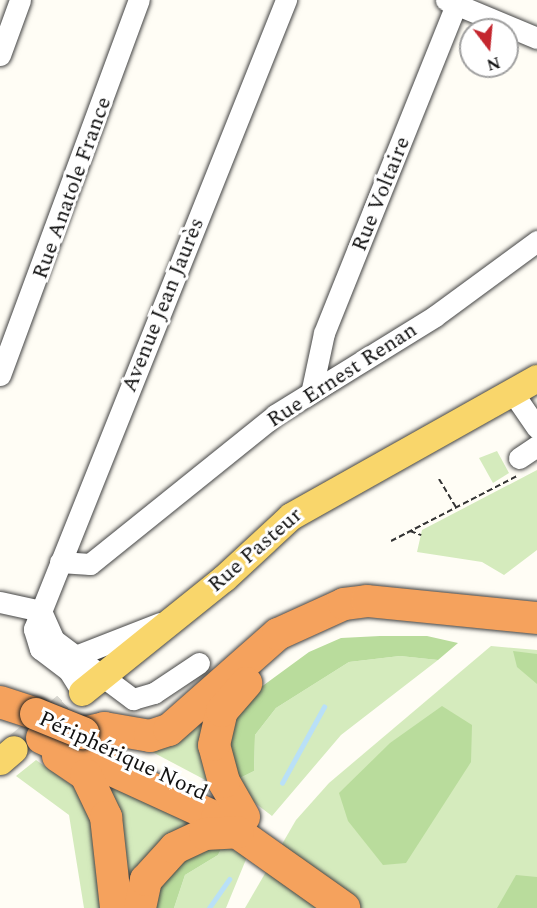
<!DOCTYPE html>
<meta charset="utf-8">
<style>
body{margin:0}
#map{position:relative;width:537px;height:908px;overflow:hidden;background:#fffdf5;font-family:Spectral,serif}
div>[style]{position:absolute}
.green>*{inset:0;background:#d5ebbd}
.forest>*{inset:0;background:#b9dc9c}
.stream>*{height:4.5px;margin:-2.25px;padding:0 2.25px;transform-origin:2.25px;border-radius:2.25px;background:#b9e0f7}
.major-tunnel>*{height:27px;margin-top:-13.5px;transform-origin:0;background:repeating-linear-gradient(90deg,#dbdad3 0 27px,transparent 0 41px)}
.path>*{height:2px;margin-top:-1px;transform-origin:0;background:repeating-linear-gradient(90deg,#333 0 6px,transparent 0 9px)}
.roads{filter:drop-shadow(0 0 2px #444) drop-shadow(0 0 2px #444)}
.minor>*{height:21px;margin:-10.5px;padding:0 10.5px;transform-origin:10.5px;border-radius:10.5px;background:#fff}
.major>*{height:27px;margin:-13.5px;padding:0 13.5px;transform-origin:13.5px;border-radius:13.5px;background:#f9d66b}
.highway>*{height:32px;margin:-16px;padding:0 16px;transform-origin:16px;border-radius:16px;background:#f5a25d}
.bridges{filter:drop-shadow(0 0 2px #222) drop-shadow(0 0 2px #222)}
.highway-bridge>*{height:32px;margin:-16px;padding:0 16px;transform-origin:16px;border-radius:16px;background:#f5a25d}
span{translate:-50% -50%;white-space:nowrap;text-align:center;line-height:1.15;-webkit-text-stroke:6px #fff;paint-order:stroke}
.street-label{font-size:22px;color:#111}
.north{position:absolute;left:459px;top:18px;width:60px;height:60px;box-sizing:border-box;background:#fff;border:2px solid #a0a0a0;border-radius:50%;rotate:164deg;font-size:16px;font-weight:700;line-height:24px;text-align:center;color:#111}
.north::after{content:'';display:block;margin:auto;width:21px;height:27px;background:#c4262e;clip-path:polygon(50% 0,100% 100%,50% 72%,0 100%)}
</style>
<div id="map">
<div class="green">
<div style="clip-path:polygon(497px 451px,509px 473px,493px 483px,479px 458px)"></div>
<div style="clip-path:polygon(537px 470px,537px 550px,504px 575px,482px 562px,417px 552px,422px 530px)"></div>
<div style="clip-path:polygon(491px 646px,537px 650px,537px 908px,245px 908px,296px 820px,329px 783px)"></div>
<div style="clip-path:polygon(400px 656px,438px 660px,341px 735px,272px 816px,247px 797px,236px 780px,254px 771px,255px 735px,276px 708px,349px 662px)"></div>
<div style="clip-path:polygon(214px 707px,211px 783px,141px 746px)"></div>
<div style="clip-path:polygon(64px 754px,209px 824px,137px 895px,120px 876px)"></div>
<div style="clip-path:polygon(36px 760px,84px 794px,94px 819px,105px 908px,84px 908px,69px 815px,16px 776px)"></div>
<div style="clip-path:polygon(223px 845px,247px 857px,226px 908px,174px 908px,185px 875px,218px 855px)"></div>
</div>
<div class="forest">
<div style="clip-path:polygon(380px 636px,427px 636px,458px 643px,438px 660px,400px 656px,349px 662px,276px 708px,255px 735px,254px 771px,236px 780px,226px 759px,230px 719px,246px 698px,309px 652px,341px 638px)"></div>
<div style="clip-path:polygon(513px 651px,537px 654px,537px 684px,517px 667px)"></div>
<div style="clip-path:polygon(442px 706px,472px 725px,471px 762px,406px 863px,383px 865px,348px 821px,339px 793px,390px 743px)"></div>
<div style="clip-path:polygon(223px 845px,218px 855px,185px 875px,174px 908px,151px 908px,174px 855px)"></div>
<div style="clip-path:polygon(516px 875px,537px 877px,537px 908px,497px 908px)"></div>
</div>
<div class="stream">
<div style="left:282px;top:783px;width:87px;rotate:-61.1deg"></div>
<div style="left:209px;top:908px;width:35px;rotate:-55deg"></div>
</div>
<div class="major-tunnel">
<div style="left:14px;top:749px;width:89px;rotate:-40deg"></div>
</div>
<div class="path">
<div style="left:439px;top:479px;width:33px;rotate:59deg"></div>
<div style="left:410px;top:531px;width:12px;rotate:20deg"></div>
<div style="left:391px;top:541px;width:142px;rotate:-27.3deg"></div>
</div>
<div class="roads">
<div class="minor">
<div style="left:446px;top:0;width:99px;rotate:22.7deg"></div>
<div style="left:0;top:55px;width:59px;rotate:-70deg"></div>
<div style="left:0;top:375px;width:400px;rotate:-69.7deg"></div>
<div style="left:312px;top:389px;width:57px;rotate:-77.9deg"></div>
<div style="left:324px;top:333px;width:359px;rotate:-68.1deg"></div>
<div style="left:513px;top:393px;width:42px;rotate:55.6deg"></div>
<div style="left:519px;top:458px;width:22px;rotate:-34deg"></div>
<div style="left:60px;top:562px;width:30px;rotate:4deg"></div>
<div style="left:90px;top:564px;width:238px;rotate:-38.8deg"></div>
<div style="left:275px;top:415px;width:188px;rotate:-31.7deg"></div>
<div style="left:435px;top:316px;width:127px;rotate:-36.3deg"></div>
<div style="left:0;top:602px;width:42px;rotate:12.4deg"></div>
<div style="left:41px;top:611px;width:32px;rotate:66deg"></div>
<div style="left:54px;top:640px;width:99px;rotate:36.8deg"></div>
<div style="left:133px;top:699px;width:22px;rotate:-16deg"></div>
<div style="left:154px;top:693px;width:54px;rotate:-33.7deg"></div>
<div style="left:78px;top:655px;width:88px;rotate:-21.3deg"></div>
<div style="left:82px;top:692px;width:26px;rotate:-122deg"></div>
<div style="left:68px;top:670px;width:35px;rotate:-143deg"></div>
<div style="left:40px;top:649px;width:21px;rotate:-107deg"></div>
<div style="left:34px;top:629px;width:678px;rotate:-68.17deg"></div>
</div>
<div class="major">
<div style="left:82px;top:692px;width:182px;rotate:-38.8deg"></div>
<div style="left:224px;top:578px;width:91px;rotate:-42.8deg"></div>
<div style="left:291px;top:516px;width:282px;rotate:-29.3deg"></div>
<div style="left:0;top:761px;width:18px;rotate:-41deg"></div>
</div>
<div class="highway">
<div style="left:0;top:702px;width:38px;rotate:18deg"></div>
<div style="left:83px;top:733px;width:22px;rotate:-13deg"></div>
<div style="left:104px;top:728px;width:47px;rotate:9.9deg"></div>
<div style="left:150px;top:736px;width:20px;rotate:-18deg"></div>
<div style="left:169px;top:730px;width:145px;rotate:-41.4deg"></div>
<div style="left:278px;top:634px;width:72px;rotate:-24.4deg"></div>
<div style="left:344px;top:604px;width:23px;rotate:-7deg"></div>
<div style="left:367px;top:601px;width:171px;rotate:5.7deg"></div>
<div style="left:42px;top:738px;width:192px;rotate:24.6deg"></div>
<div style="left:217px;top:818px;width:156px;rotate:35.3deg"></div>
<div style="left:58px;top:756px;width:34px;rotate:34deg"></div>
<div style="left:86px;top:775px;width:47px;rotate:64.5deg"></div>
<div style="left:106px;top:817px;width:92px;rotate:83.7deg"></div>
<div style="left:244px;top:817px;width:40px;rotate:-119.7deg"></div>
<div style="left:224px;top:782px;width:38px;rotate:-105deg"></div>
<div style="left:214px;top:745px;width:35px;rotate:-77deg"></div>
<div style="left:222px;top:711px;width:37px;rotate:-49deg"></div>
<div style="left:140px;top:908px;width:29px;rotate:-78deg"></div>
<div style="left:146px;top:880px;width:43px;rotate:-47.8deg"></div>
<div style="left:175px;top:848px;width:33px;rotate:-25deg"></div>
<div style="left:205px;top:834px;width:33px;rotate:-3deg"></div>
</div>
</div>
<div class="bridges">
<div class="highway-bridge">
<div style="left:36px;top:714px;width:51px;rotate:22deg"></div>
</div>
</div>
<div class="street-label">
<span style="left:72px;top:188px;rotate:-70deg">Rue Anatole France</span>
<span style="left:381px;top:194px;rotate:-68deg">Rue Voltaire</span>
<span style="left:163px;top:305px;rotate:-68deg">Avenue Jean Jaurès</span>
<span style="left:342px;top:375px;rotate:-33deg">Rue Ernest Renan</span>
<span style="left:255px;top:550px;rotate:-41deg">Rue Pasteur</span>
<span style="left:123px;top:756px;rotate:25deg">Périphérique Nord</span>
</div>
<div class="north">N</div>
</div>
